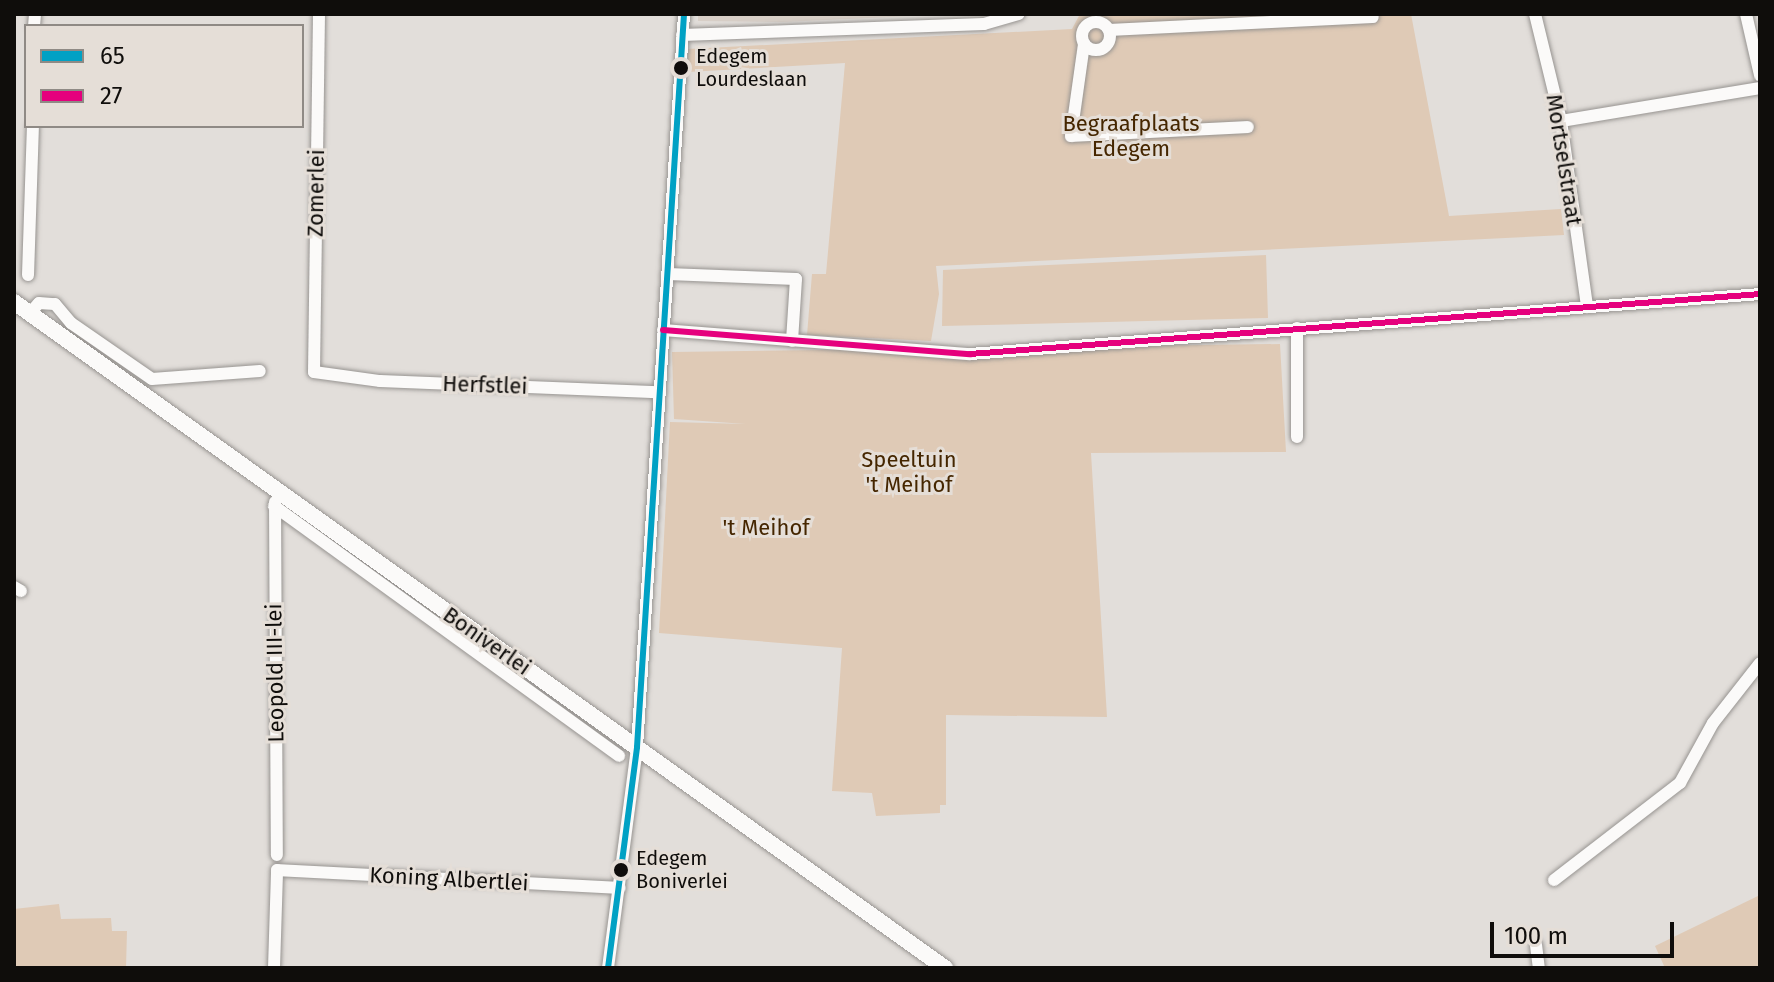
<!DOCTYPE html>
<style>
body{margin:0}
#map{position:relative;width:1774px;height:982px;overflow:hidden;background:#e2deda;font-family:"Fira Sans",sans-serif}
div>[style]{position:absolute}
.built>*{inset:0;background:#d8cfc7}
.green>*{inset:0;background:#dfcab6}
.roads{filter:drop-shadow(0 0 2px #979491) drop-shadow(0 0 2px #979491)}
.minor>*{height:12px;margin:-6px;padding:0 6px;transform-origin:6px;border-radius:6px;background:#fbfaf9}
.minor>.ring{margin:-6px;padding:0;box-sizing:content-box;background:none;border:12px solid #fbfaf9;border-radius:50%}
.major>*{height:16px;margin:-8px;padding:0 8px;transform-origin:8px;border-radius:8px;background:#fbfaf9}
.bus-1>*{height:6px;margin:-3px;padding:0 3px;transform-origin:3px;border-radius:3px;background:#01a1c4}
.bus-2>*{height:6px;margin:-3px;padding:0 3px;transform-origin:3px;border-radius:3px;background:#e5007d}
.dots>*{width:22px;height:22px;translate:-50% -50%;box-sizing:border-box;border:4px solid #e5ded7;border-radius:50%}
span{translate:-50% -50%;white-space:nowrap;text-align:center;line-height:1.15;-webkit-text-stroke:6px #e5ded7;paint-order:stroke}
.bus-label{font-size:20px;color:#0f0d0b}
.left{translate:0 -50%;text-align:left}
.park-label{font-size:22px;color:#452600}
.street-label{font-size:22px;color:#0f0d0b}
.frame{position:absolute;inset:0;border:16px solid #0f0d0b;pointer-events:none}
.legend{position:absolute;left:24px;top:24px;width:280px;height:104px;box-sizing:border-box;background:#e5ded7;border:2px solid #8f8a85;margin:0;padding:10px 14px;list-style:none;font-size:24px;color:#0f0d0b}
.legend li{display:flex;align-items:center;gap:16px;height:40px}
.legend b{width:40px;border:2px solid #8f8a85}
.scale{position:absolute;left:1490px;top:922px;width:184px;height:36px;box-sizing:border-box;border:4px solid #0f0d0b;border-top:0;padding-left:10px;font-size:24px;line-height:28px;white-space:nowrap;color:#0f0d0b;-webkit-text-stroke:6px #e5ded7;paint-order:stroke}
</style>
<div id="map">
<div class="built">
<div style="clip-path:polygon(698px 14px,932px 14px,933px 15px,783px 22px,698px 21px)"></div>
</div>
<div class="green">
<div style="clip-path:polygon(1080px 14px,1411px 14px,1449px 216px,1561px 209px,1564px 235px,936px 266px,939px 294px,931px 341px,807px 335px,812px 274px,826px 274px,845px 63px,688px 72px,688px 49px,1072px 29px)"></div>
<div style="clip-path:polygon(1266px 255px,1268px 318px,942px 326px,943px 270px)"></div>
<div style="clip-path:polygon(1280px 344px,1286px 452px,1091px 453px,1107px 717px,946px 715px,946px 805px,940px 805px,940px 813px,876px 816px,872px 793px,832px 791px,842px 648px,659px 633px,670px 422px,746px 424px,674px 419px,672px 352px)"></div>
<div style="clip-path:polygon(1760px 895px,1760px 968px,1665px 968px,1655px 946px)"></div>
<div style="clip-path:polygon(59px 904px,61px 919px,111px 918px,112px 931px,127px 931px,126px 968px,14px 968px,14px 909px)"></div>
</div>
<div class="roads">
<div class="minor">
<div style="left:319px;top:14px;width:358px;rotate:90.8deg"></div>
<div style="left:314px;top:372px;width:67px;rotate:7.8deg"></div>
<div style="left:380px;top:381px;width:278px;rotate:2.3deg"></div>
<div style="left:1535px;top:14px;width:110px;rotate:76.3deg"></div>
<div style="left:1561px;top:121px;width:188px;rotate:82deg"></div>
<div style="left:1746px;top:14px;width:63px;rotate:77.1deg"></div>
<div class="ring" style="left:1082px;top:22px;width:16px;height:16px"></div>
<div style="left:34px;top:26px;width:12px;rotate:-85deg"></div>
<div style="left:1109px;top:30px;width:264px;rotate:-2.8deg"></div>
<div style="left:682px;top:35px;width:302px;rotate:-2.1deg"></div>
<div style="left:984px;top:24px;width:36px;rotate:-16deg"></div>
<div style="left:1084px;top:44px;width:93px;rotate:98deg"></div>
<div style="left:1071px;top:136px;width:177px;rotate:-2.9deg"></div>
<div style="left:1561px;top:121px;width:202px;rotate:-9.4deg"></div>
<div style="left:668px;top:274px;width:128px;rotate:2.2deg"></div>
<div style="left:796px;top:279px;width:62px;rotate:93.7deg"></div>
<div style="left:28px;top:275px;width:149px;rotate:-88.1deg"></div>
<div style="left:30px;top:313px;width:13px;rotate:-48deg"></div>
<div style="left:39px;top:303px;width:16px;rotate:4deg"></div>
<div style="left:55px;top:304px;width:25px;rotate:50deg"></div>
<div style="left:71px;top:323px;width:98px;rotate:34.7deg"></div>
<div style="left:1297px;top:328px;width:109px;rotate:90deg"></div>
<div style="left:663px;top:330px;width:308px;rotate:4.5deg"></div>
<div style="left:970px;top:354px;width:792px;rotate:-4.34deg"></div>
<div style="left:152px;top:379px;width:108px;rotate:-4.2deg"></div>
<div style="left:275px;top:502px;width:353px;rotate:89.7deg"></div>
<div style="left:274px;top:506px;width:426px;rotate:35.9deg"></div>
<div style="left:14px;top:587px;width:8px;rotate:30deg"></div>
<div style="left:1554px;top:880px;width:159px;rotate:-37.6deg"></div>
<div style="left:1680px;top:783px;width:68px;rotate:-61.2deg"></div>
<div style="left:1713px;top:723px;width:76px;rotate:-51.9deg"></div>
<div style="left:1536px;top:945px;width:23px;rotate:83deg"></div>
<div style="left:274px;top:968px;width:98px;rotate:-88.2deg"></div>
<div style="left:277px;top:870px;width:343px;rotate:3deg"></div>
<div style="left:608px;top:968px;width:223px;rotate:-82.5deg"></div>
<div style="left:637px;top:747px;width:735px;rotate:-86.33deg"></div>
</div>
<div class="major">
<div style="left:14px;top:302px;width:1145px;rotate:35.58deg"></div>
</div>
</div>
<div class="bus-1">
<div style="left:608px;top:968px;width:223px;rotate:-82.5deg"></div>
<div style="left:637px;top:747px;width:735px;rotate:-86.33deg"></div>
</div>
<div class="bus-2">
<div style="left:663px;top:330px;width:308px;rotate:4.5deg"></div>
<div style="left:970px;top:354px;width:792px;rotate:-4.34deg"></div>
</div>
<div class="dots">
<div style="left:681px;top:68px;background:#0f0d0b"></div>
<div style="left:621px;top:870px;background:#0f0d0b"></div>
</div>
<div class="bus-label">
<span class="left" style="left:696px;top:68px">Edegem<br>Lourdeslaan</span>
<span class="left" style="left:636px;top:870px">Edegem<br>Boniverlei</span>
</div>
<div class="park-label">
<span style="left:1131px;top:136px">Begraafplaats<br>Edegem</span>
<span style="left:909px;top:472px">Speeltuin<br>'t Meihof</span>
<span style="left:766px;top:528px">'t Meihof</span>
</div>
<div class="street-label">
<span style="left:1564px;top:160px;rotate:81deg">Mortselstraat</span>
<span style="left:316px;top:193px;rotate:-89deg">Zomerlei</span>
<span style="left:485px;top:385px;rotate:2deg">Herfstlei</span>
<span style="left:487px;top:641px;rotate:35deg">Boniverlei</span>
<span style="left:275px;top:673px;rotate:-91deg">Leopold III-lei</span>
<span style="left:449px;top:879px;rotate:3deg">Koning Albertlei</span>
</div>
<div class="frame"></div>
<ul class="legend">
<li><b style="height:10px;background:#01a1c4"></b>65</li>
<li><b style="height:10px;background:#e5007d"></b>27</li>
</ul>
<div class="scale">100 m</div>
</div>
